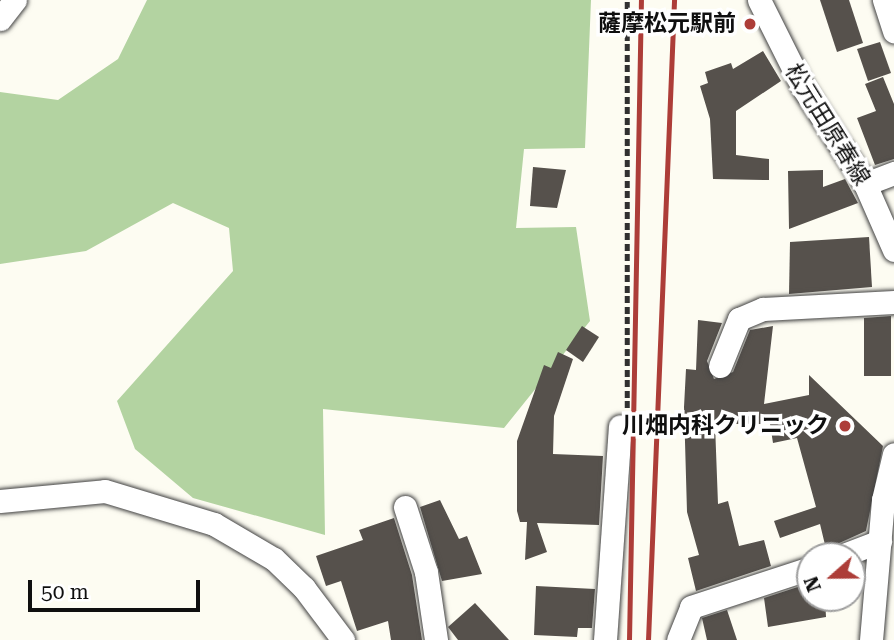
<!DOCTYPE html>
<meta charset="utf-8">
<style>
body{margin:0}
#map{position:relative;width:894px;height:640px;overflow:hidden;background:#fdfcf2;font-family:"Roboto Serif","Noto Sans JP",serif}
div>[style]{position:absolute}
.forest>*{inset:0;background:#b3d3a1}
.building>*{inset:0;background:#56514c}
.path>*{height:4.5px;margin-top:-2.25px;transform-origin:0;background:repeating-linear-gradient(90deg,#313131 0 7px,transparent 0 10.5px)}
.roads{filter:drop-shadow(0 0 2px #424242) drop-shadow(0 0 2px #424242)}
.minor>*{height:23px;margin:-11.5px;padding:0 11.5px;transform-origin:11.5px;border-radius:11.5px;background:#fff}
.rail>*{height:5px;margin:-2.5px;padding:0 2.5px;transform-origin:2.5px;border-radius:2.5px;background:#ad3d38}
.dots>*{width:19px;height:19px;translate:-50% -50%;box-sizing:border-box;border:4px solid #fff;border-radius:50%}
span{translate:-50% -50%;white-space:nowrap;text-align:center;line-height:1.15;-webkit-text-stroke:7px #fff;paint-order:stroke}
.poi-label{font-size:23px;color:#0f0f0f;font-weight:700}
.right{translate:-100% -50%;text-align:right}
.street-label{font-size:23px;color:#0f0f0f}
.north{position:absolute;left:796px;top:542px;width:70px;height:70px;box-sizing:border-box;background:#fff;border:2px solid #9f9f9f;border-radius:50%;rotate:249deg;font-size:19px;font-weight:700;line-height:28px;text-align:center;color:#0f0f0f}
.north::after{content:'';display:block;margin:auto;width:24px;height:32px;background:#ad3d38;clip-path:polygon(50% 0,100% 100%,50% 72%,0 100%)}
.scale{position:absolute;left:28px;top:580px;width:172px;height:32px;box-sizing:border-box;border:4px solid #0f0f0f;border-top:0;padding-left:9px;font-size:21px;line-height:24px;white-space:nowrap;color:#0f0f0f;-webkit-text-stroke:5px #fff;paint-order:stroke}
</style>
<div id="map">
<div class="forest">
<div style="clip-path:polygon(147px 0,591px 0,585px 148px,524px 149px,516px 228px,576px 227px,590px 321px,504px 428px,323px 409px,325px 535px,193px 498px,135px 449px,117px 401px,233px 271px,229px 228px,173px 203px,86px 251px,0 264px,0 92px,58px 100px,118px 59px)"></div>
</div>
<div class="building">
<div style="clip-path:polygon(820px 0,849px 0,863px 43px,837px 52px)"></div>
<div style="clip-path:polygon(880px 42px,891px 73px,868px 81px,857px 49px)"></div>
<div style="clip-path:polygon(763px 51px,781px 81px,736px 111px,736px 155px,769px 159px,769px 180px,713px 179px,710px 119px,700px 86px,708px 83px,705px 72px,731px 63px,733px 69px)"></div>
<div style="clip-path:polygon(883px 77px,894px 104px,894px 159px,875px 165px,857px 118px,876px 111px,865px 84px)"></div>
<div style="clip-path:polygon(533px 167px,566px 170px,557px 208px,530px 206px)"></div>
<div style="clip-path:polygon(823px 170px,823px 187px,845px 179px,858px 203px,789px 229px,788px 171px)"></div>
<div style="clip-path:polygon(869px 237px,872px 287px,789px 294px,790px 242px)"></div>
<div style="clip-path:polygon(891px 316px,891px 376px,864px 376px,864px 318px)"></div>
<div style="clip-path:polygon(698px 320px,722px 323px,707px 361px,714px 379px,733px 372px,750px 330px,773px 326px,764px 404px,809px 395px,809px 375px,883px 446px,866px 531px,826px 549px,820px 524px,780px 538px,774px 521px,816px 507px,797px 438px,773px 443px,770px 424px,715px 424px,718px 504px,728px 501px,739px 546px,764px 540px,771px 566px,696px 591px,688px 558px,699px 555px,687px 512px,684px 407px,686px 369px,696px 370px)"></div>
<div style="clip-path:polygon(582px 326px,599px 337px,583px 362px,566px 350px)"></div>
<div style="clip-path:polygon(558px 352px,573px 359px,554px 416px,553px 454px,603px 456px,599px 525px,537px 523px,547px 552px,525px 560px,527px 522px,520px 522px,517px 511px,517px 441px,544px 365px,551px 368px)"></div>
<div style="clip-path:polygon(440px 500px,459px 539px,467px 536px,482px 574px,442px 581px,420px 507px)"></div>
<div style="clip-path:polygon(394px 518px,412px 575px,422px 640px,391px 640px,388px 621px,357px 631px,341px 581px,326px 586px,316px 556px,363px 540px,359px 530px)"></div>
<div style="clip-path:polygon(810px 583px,810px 598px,825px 598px,826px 617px,768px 627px,764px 598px)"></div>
<div style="clip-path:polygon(536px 586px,595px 589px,592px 628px,578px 628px,577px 637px,534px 635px)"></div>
<div style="clip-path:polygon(475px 603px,509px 640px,458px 640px,448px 627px)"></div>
<div style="clip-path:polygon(727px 610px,737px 640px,707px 640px,702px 618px)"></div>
</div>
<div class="path">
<div style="left:627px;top:408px;width:408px;rotate:-90deg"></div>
</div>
<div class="roads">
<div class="minor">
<div style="left:759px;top:0;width:96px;rotate:63.4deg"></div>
<div style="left:802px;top:86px;width:117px;rotate:57.3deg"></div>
<div style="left:865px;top:184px;width:72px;rotate:66.3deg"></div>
<div style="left:884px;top:0;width:33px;rotate:72deg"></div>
<div style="left:0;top:19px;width:24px;rotate:-52deg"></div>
<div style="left:865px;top:184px;width:31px;rotate:-21deg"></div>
<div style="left:720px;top:366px;width:51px;rotate:-68deg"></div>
<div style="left:739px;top:319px;width:26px;rotate:-23deg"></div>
<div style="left:763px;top:309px;width:131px;rotate:-3.1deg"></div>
<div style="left:0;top:501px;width:105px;rotate:-5.4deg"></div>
<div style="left:105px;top:491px;width:114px;rotate:16.8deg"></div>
<div style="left:214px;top:524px;width:69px;rotate:30.3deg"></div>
<div style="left:274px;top:559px;width:42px;rotate:44deg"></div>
<div style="left:304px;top:588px;width:65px;rotate:53.1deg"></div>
<div style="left:405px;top:507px;width:68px;rotate:72.1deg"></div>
<div style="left:426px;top:572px;width:69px;rotate:81.6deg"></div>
<div style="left:841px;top:556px;width:42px;rotate:-21deg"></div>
<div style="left:605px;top:640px;width:214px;rotate:-86deg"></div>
<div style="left:678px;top:640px;width:35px;rotate:-68deg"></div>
<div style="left:691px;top:607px;width:125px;rotate:-18.1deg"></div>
<div style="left:871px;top:640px;width:141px;rotate:-85.1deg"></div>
<div style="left:883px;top:500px;width:47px;rotate:-76.6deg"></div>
</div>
</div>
<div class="rail">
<div style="left:629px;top:640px;width:640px;rotate:-88.93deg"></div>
<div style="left:648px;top:640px;width:641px;rotate:-87.67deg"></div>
</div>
<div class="dots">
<div style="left:750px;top:24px;background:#ad3d38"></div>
<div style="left:845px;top:426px;background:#ad3d38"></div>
</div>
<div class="poi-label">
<span class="right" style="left:736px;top:24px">薩摩松元駅前</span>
<span class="right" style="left:829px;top:426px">川畑内科クリニック</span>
</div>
<div class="street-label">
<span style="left:827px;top:125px;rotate:58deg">松元田原春線</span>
</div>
<div class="north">N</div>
<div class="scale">50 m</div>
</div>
